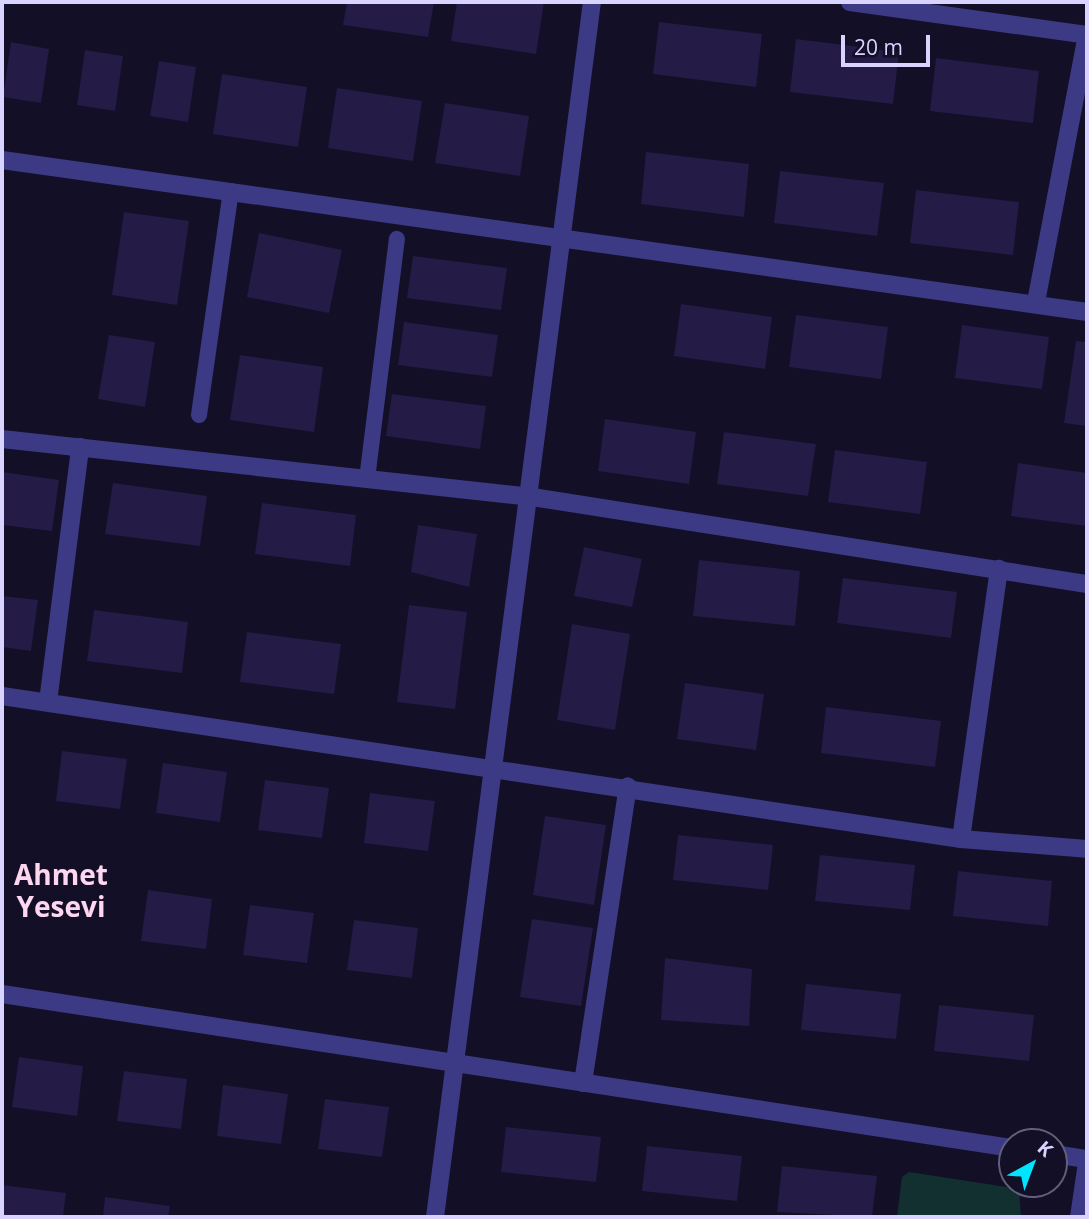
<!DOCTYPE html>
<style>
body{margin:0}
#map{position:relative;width:1089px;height:1219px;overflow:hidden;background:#130f26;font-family:"Open Sans",sans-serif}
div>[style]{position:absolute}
.green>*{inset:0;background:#12302f}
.building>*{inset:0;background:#241b47}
.lane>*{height:16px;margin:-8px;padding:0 8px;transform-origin:8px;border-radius:8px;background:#3d3a85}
.street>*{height:18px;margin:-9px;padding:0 9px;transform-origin:9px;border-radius:9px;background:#3d3a85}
span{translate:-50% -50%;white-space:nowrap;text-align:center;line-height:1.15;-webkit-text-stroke:7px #130f26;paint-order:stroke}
.district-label{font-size:28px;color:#ffd6f0;font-weight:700}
.frame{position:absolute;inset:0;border:4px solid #d9d4ff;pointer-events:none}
.north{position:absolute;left:998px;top:1128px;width:70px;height:70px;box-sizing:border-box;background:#130f26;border:2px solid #625e7d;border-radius:50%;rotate:41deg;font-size:19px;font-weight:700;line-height:28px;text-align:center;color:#d9d4ff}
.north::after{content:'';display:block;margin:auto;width:24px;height:32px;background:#00e5ff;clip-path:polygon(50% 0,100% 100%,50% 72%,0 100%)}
.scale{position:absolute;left:841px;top:35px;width:89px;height:32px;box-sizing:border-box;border:4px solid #d9d4ff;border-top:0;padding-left:9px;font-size:21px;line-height:24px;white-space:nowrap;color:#d9d4ff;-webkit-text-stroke:5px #130f26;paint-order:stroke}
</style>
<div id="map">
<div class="green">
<div style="clip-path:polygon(909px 1172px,1019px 1189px,1021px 1217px,897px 1217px,902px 1177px)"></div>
</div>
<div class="building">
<div style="clip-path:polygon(347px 2px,434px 2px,428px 37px,343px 25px)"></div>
<div style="clip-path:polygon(457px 2px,544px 2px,536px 54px,451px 41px)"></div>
<div style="clip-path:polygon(659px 22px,762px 34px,756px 87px,653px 74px)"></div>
<div style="clip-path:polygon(796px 39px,899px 52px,893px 104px,790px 92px)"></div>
<div style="clip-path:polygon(11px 42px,49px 49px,41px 103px,3px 97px)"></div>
<div style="clip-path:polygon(85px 50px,123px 56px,115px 111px,77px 105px)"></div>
<div style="clip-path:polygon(936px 58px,1039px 71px,1033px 123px,930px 111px)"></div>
<div style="clip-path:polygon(159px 61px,196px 67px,188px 122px,150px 116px)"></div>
<div style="clip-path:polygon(222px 74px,307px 87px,298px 147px,213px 134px)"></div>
<div style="clip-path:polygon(337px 88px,422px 101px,413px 161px,328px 148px)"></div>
<div style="clip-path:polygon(445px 103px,529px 116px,520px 176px,435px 163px)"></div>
<div style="clip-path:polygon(646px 152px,749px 164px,744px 217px,641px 204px)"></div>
<div style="clip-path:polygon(780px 171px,884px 183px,877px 236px,774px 223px)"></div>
<div style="clip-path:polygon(916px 190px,1019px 202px,1013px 255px,910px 243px)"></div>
<div style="clip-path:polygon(124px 212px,189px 221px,177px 305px,112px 295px)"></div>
<div style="clip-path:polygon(259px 233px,342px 250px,329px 313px,247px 297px)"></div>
<div style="clip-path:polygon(413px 256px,507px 268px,501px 310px,407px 298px)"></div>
<div style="clip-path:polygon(681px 304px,772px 317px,765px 369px,674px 356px)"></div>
<div style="clip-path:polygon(796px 315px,888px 327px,881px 379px,789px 367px)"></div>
<div style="clip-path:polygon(404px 322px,498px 335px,492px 377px,398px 365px)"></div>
<div style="clip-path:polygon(962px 325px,1049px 337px,1042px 389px,955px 378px)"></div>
<div style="clip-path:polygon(109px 335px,155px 342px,145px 407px,98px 399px)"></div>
<div style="clip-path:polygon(1076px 341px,1087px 342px,1087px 426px,1064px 423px)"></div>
<div style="clip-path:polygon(240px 355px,323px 367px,314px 432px,230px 420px)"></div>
<div style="clip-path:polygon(392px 394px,486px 406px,480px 449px,386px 436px)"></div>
<div style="clip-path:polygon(605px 419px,696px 432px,689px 484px,598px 471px)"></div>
<div style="clip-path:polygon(724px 432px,816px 444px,808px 496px,717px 484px)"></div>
<div style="clip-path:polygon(835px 450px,927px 462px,920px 514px,828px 502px)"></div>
<div style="clip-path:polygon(1018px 463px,1087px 473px,1087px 526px,1011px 516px)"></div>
<div style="clip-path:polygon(2px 472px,59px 480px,52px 531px,2px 525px)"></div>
<div style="clip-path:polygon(113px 483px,207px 496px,200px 546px,105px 534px)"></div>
<div style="clip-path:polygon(262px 503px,356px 515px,350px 566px,255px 554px)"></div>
<div style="clip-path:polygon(418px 525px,477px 534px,469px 587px,411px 572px)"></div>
<div style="clip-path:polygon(584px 547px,642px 559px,632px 607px,574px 596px)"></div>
<div style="clip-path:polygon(699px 560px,800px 571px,795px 626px,693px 616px)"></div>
<div style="clip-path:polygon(843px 578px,957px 592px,951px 638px,837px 623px)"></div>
<div style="clip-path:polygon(2px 596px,38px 600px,31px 651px,2px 647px)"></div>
<div style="clip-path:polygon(409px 605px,467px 612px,455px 709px,397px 702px)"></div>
<div style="clip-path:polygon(94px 610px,188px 622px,182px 673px,87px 661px)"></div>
<div style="clip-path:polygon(572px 624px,630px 634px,615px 730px,557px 720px)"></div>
<div style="clip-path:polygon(247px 632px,341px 644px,334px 694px,240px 682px)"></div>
<div style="clip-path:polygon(685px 683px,764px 694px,756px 750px,677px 739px)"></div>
<div style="clip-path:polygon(826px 707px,941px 721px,935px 767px,821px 753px)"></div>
<div style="clip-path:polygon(62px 751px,127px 759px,120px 809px,56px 801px)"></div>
<div style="clip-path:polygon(163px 763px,227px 772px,220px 822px,156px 813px)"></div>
<div style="clip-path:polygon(265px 780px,329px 788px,322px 838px,258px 830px)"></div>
<div style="clip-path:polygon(370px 793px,435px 801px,428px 851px,364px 843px)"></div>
<div style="clip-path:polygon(545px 816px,606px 825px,594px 905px,533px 895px)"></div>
<div style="clip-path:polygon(678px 835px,773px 845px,768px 890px,673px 880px)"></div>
<div style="clip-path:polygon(820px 855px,915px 865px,910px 910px,815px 901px)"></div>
<div style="clip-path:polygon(958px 871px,1052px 881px,1048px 926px,953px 916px)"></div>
<div style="clip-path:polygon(148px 890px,212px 899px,206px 949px,141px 941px)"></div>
<div style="clip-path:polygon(250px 905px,314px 913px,307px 963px,243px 955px)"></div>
<div style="clip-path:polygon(532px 919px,593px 928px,581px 1006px,520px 997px)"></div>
<div style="clip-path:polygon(354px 920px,418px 928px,412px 978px,347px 970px)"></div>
<div style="clip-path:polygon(665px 958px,752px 969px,749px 1026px,661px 1020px)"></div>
<div style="clip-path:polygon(806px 984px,901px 994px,896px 1039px,801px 1030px)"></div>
<div style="clip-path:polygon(939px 1005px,1034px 1015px,1029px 1061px,934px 1051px)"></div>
<div style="clip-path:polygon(19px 1057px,83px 1066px,77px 1116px,12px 1107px)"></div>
<div style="clip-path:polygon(124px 1071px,187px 1079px,181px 1129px,117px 1121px)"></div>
<div style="clip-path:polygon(223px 1085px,288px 1094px,281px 1144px,217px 1136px)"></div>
<div style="clip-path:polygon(325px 1099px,389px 1107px,382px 1157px,318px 1149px)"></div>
<div style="clip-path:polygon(506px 1127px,601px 1137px,596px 1182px,501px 1172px)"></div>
<div style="clip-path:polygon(647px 1146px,742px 1156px,737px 1201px,642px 1191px)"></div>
<div style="clip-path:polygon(782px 1166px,877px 1176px,872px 1217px,777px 1212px)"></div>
<div style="clip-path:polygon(2px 1185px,66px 1193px,63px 1217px,2px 1217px)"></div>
<div style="clip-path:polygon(105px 1197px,170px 1206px,168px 1217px,103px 1217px)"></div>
</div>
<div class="lane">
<div style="left:199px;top:415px;width:226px;rotate:-81.9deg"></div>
<div style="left:367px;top:479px;width:242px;rotate:-82.9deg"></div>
</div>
<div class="street">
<div style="left:850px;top:2px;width:239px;rotate:7.9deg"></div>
<div style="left:2px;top:160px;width:1096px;rotate:7.97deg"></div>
<div style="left:1036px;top:302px;width:272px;rotate:-79.2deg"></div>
<div style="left:2px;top:439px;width:533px;rotate:6.25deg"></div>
<div style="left:532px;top:497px;width:562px;rotate:8.91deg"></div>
<div style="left:2px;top:696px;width:970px;rotate:8.48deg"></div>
<div style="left:961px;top:839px;width:126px;rotate:4.5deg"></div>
<div style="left:48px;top:702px;width:257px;rotate:-82.8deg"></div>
<div style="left:961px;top:839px;width:273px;rotate:-82deg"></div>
<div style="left:2px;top:994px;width:1022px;rotate:8.67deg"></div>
<div style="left:583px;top:1083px;width:300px;rotate:-81.4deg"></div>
<div style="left:1054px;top:1154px;width:33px;rotate:9deg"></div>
<div style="left:435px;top:1217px;width:1225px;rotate:-82.64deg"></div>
<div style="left:1079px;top:1217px;width:55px;rotate:-81.6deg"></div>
</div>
<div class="district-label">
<span style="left:61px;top:890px">Ahmet<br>Yesevi</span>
</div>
<div class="frame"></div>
<div class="north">K</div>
<div class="scale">20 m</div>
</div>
